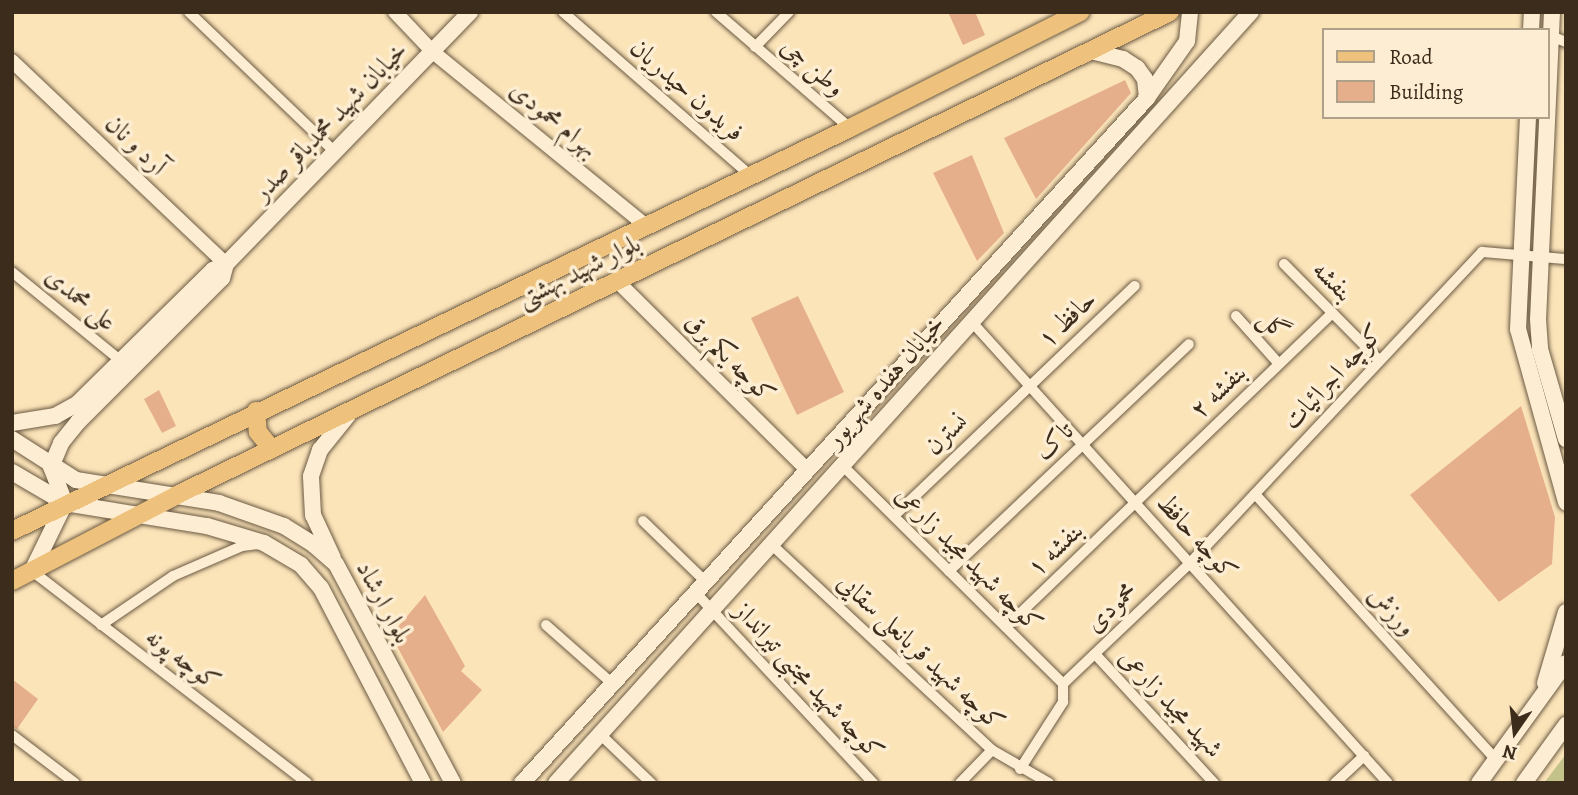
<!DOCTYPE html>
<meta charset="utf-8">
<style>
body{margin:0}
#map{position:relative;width:1578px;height:795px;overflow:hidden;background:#fce4b9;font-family:Alegreya,Amiri,serif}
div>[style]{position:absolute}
.green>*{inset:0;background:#c4c28b}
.building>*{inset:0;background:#e6af8c}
.roads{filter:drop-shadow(0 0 2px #6b5a43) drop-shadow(0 0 2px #6b5a43)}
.minor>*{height:10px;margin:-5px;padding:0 5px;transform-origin:5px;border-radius:5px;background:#fdedd2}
.tertiary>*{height:14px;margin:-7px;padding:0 7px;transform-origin:7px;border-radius:7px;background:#fdedd2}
.secondary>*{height:16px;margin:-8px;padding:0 8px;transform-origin:8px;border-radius:8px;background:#fdedd2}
.primary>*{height:18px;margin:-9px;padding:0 9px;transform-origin:9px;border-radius:9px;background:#eec27c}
span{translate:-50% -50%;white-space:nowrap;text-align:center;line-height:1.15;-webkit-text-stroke:7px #fdedd2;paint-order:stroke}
.street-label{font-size:26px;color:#3b2c1c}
.frame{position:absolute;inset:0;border:14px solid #3b2c1c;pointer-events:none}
.legend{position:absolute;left:1322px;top:28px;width:228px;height:91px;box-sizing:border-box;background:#fdedd2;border:2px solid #afa089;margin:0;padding:9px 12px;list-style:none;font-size:21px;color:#3b2c1c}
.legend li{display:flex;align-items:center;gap:14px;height:35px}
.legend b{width:35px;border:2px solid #afa089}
.north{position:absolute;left:1480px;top:697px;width:70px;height:70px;-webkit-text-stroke:5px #fdedd2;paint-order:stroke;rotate:194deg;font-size:19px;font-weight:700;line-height:28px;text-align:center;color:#3b2c1c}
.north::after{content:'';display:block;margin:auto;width:24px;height:32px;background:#3b2c1c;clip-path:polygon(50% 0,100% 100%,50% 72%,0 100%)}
</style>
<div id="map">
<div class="green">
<div style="clip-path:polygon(1566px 754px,1566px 783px,1544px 783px)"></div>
</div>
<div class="building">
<div style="clip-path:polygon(948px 12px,975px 12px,985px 35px,963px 45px)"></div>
<div style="clip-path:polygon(1125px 80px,1131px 93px,1036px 199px,1004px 138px)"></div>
<div style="clip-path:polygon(972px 155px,1004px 233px,977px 261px,933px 173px)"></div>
<div style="clip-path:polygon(798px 296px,844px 392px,797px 415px,751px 318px)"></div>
<div style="clip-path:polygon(159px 390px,176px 426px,162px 433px,144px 399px)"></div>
<div style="clip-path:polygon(1521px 406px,1555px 517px,1552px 564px,1499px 602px,1410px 495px)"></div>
<div style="clip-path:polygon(425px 595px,465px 666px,461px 671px,482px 690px,443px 732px,391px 635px)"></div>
<div style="clip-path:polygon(12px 679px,38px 699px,17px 729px,12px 727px)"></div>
</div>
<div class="roads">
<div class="minor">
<div style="left:189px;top:12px;width:201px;rotate:43.8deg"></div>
<div style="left:563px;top:12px;width:248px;rotate:41.1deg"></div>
<div style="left:716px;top:12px;width:177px;rotate:40.9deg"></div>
<div style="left:1551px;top:36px;width:16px;rotate:22deg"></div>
<div style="left:755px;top:47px;width:49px;rotate:-45.8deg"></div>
<div style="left:1284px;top:264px;width:135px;rotate:45.3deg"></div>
<div style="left:12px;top:272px;width:141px;rotate:39.2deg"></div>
<div style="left:1236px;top:316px;width:64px;rotate:48.1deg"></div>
<div style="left:971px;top:321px;width:622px;rotate:47.93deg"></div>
<div style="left:843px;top:466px;width:310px;rotate:44.7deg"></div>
<div style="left:1255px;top:494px;width:358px;rotate:47.8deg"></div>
<div style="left:894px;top:516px;width:333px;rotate:-43.7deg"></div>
<div style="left:643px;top:521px;width:88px;rotate:44.1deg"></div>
<div style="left:771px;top:544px;width:302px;rotate:43deg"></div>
<div style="left:992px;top:750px;width:66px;rotate:30.1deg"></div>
<div style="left:32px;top:571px;width:347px;rotate:37.6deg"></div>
<div style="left:949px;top:571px;width:330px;rotate:-43.4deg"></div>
<div style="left:696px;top:593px;width:260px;rotate:47deg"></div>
<div style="left:101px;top:625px;width:87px;rotate:-34.2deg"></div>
<div style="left:173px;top:576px;width:75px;rotate:-23.5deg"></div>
<div style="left:242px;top:546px;width:16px;rotate:-7deg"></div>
<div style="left:546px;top:625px;width:89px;rotate:41.4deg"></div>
<div style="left:1006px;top:627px;width:453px;rotate:-43.9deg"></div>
<div style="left:1095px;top:654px;width:176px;rotate:47.3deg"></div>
<div style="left:1063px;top:684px;width:175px;rotate:-43.6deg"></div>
<div style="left:1190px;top:563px;width:427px;rotate:-46.8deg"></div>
<div style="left:1482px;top:252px;width:84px;rotate:4.8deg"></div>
<div style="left:600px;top:734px;width:71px;rotate:43.9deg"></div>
<div style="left:12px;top:735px;width:79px;rotate:37.3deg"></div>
<div style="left:1020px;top:769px;width:80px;rotate:-57.3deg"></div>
<div style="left:1063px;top:702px;width:18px;rotate:-90deg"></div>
<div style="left:960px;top:783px;width:46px;rotate:-45.9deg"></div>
<div style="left:1335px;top:783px;width:40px;rotate:-43deg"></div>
</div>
<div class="tertiary">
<div style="left:395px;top:12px;width:55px;rotate:46.5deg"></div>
<div style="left:433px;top:52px;width:274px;rotate:39.2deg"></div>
<div style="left:12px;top:61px;width:295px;rotate:43.5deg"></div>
<div style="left:617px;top:281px;width:269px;rotate:44.8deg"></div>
</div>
<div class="secondary">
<div style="left:1552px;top:12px;width:307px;rotate:92.6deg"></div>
<div style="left:1538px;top:319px;width:30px;rotate:86deg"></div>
<div style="left:1540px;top:349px;width:94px;rotate:73.9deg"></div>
<div style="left:1531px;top:30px;width:18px;rotate:-87deg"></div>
<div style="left:1091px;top:51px;width:33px;rotate:14deg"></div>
<div style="left:1123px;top:59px;width:17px;rotate:33deg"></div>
<div style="left:1137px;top:68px;width:14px;rotate:54deg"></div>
<div style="left:1145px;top:79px;width:19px;rotate:84deg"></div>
<div style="left:1528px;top:117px;width:212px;rotate:92.7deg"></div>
<div style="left:1518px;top:329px;width:180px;rotate:74.5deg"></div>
<div style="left:12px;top:423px;width:44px;rotate:-9.2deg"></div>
<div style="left:55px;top:416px;width:25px;rotate:-29deg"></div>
<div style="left:77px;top:404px;width:191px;rotate:-44.6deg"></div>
<div style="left:213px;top:270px;width:14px;rotate:-25deg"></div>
<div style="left:226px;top:264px;width:351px;rotate:-45.9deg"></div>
<div style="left:12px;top:439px;width:76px;rotate:32.6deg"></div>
<div style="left:76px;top:480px;width:145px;rotate:9.1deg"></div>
<div style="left:219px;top:503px;width:69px;rotate:19.5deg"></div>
<div style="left:284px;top:526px;width:36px;rotate:32deg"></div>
<div style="left:314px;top:545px;width:29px;rotate:41deg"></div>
<div style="left:336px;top:564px;width:248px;rotate:61.9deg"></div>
<div style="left:51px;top:467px;width:26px;rotate:-67deg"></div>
<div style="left:61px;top:443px;width:27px;rotate:-51deg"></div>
<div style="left:78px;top:422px;width:204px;rotate:-45deg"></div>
<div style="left:222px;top:278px;width:15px;rotate:-74deg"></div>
<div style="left:12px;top:472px;width:61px;rotate:30.3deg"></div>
<div style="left:65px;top:503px;width:144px;rotate:9.2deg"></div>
<div style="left:207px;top:526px;width:59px;rotate:16.6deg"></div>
<div style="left:264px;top:543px;width:43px;rotate:30.7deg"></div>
<div style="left:301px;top:565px;width:30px;rotate:49deg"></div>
<div style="left:321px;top:588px;width:220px;rotate:62.4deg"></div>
<div style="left:333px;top:558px;width:47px;rotate:-114.9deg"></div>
<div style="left:313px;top:515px;width:39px;rotate:-93deg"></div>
<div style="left:311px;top:476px;width:28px;rotate:-71deg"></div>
<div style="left:320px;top:450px;width:45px;rotate:-51.3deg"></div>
<div style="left:32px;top:571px;width:76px;rotate:-64.1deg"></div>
<div style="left:65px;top:503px;width:39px;rotate:-111deg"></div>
<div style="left:1545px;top:683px;width:74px;rotate:-73.5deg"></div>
<div style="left:522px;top:783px;width:927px;rotate:-47.62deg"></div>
<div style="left:1147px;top:98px;width:70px;rotate:-54.9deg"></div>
<div style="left:1187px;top:41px;width:29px;rotate:-84deg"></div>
<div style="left:556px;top:783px;width:1038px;rotate:-47.97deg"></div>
<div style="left:1479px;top:783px;width:148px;rotate:-54.1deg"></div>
<div style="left:1524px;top:783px;width:72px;rotate:-54.1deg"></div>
</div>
<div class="primary">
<div style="left:256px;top:411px;width:21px;rotate:85deg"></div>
<div style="left:258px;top:432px;width:22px;rotate:51deg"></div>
<div style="left:12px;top:531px;width:930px;rotate:-25.68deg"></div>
<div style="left:850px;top:128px;width:258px;rotate:-26.7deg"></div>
<div style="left:12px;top:581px;width:186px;rotate:-27.5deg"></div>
<div style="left:177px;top:495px;width:1104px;rotate:-25.94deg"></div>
</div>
</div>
<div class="street-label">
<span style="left:813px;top:67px;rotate:41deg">وطن چی</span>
<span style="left:687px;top:90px;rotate:41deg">فریدون حیدریان</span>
<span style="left:554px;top:119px;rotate:39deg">بهرام محمودی</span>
<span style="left:330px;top:121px;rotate:-46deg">خیابان شهید محمدباقر صدر</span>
<span style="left:136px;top:145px;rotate:44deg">آرد و نان</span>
<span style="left:579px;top:271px;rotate:-26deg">بلوار شهید بهشتی</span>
<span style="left:1333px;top:281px;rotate:45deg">بنفشه</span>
<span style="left:81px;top:299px;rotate:40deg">علی محمدی</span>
<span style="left:1067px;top:319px;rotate:-44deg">حافظ ۱</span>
<span style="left:1274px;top:325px;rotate:48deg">گل</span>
<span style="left:730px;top:358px;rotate:45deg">کوچه یکم برق</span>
<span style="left:1333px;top:377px;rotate:-47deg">کوچه اجرائیات</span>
<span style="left:885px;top:381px;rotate:-49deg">خیابان هفده شهریور</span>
<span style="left:1218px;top:391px;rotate:-44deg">بنفشه ۲</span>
<span style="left:946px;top:434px;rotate:-44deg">نسترن</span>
<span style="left:1054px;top:441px;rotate:-43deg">تاک</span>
<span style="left:1197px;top:537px;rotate:48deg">کوچه حافظ</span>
<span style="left:1055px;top:549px;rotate:-44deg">بنفشه ۱</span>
<span style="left:969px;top:559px;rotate:45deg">کوچه شهید مجید زارعی</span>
<span style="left:384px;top:602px;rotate:62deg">بلوار ارشاد</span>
<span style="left:1111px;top:607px;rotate:-43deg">محمودی</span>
<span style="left:1392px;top:611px;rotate:48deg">ورزش</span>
<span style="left:921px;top:652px;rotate:43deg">کوچه شهید قربانعلی سقایی</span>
<span style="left:183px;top:659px;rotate:37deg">کوچه پونه</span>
<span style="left:809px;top:681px;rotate:47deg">کوچه شهید مجتبی تیرانداز</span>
<span style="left:1171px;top:703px;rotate:47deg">شهید مجید زارعی</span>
</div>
<div class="frame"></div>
<ul class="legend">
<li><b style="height:9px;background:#eec27c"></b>Road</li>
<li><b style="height:19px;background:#e6af8c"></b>Building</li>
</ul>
<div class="north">N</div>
</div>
